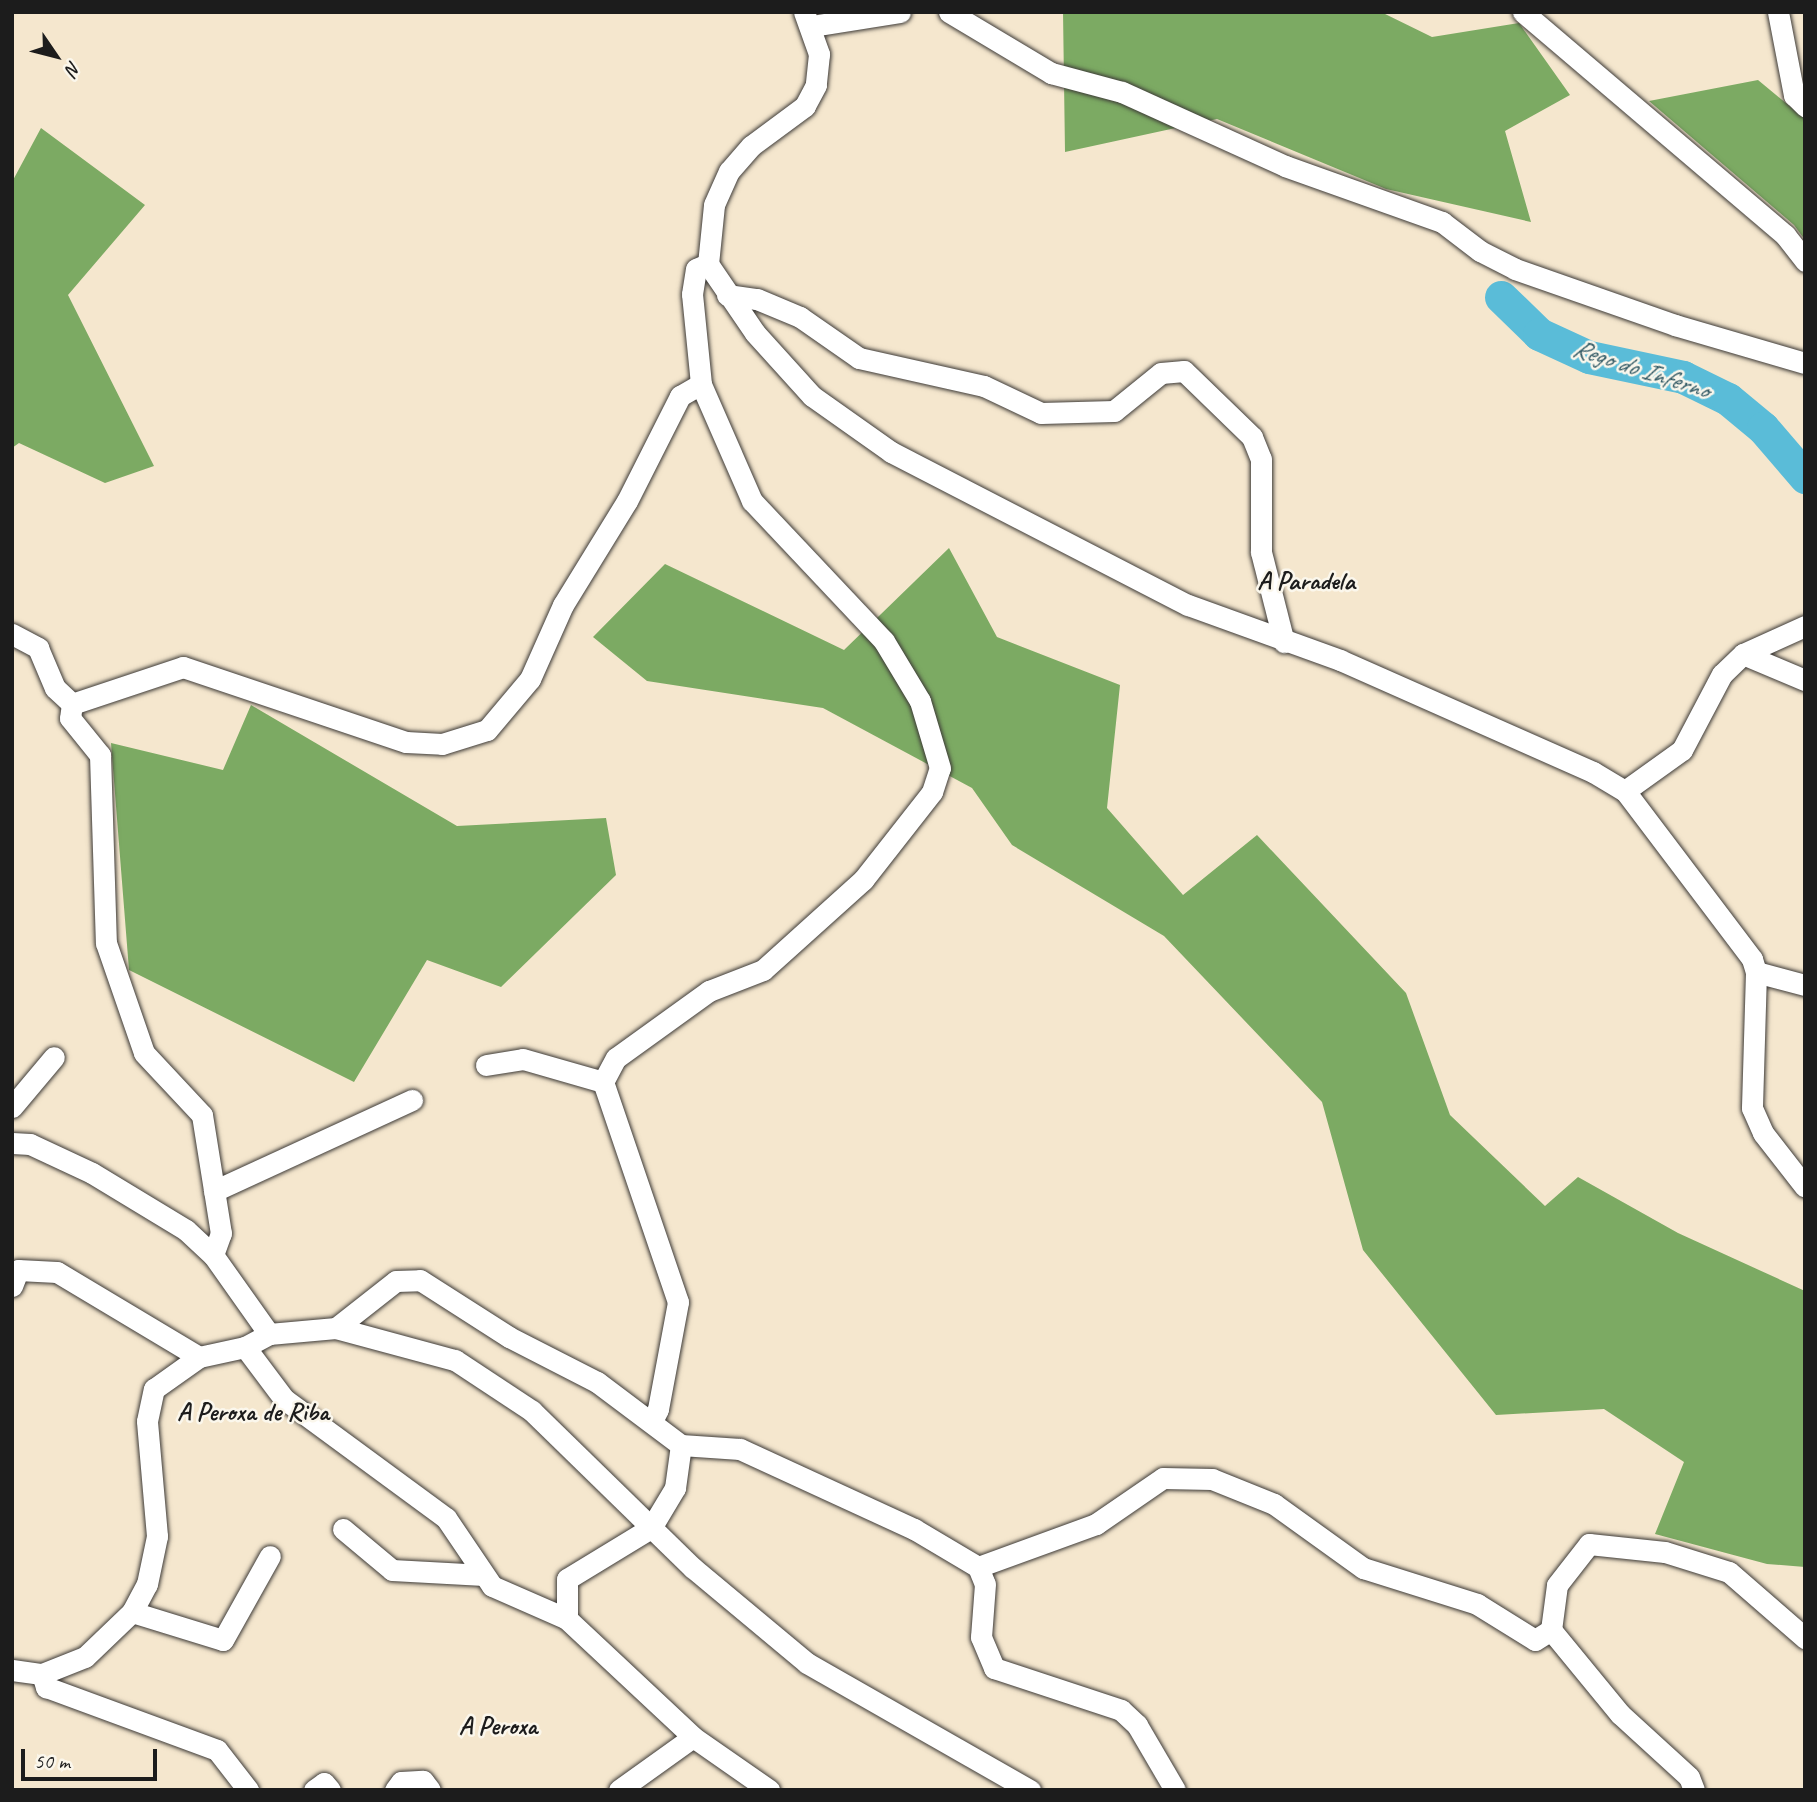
<!DOCTYPE html>
<style>
body{margin:0}
#map{position:relative;width:1817px;height:1802px;overflow:hidden;background:#f5e7ce;font-family:Caveat,sans-serif}
div>[style]{position:absolute}
.forest>*{inset:0;background:#7caa63}
.river>*{height:33px;margin:-16.5px;padding:0 16.5px;transform-origin:16.5px;border-radius:16.5px;background:#5abcd8}
.roads{filter:drop-shadow(0 0 2px #3d3a37) drop-shadow(0 0 2px #3d3a37)}
.minor>*{height:21px;margin:-10.5px;padding:0 10.5px;transform-origin:10.5px;border-radius:10.5px;background:#fff}
span{translate:-50% -50%;white-space:nowrap;text-align:center;line-height:1.15;-webkit-text-stroke:5px #fbf7ec;paint-order:stroke}
.water-label{font-size:26px;color:#355c67;font-style:italic}
.neighbourhood-label{font-size:26px;color:#1c1c1c;font-weight:700}
.frame{position:absolute;inset:0;border:14px solid #1c1c1c;pointer-events:none}
.north{position:absolute;left:21px;top:21px;width:70px;height:70px;-webkit-text-stroke:5px #fbf7ec;paint-order:stroke;rotate:125deg;font-size:19px;font-weight:700;line-height:28px;text-align:center;color:#1c1c1c}
.north::after{content:'';display:block;margin:auto;width:24px;height:32px;background:#1c1c1c;clip-path:polygon(50% 0,100% 100%,50% 72%,0 100%)}
.scale{position:absolute;left:21px;top:1749px;width:136px;height:32px;box-sizing:border-box;border:4px solid #1c1c1c;border-top:0;padding-left:9px;font-size:21px;line-height:24px;white-space:nowrap;color:#1c1c1c;-webkit-text-stroke:5px #fbf7ec;paint-order:stroke}
</style>
<div id="map">
<div class="forest">
<div style="clip-path:polygon(1063px 12px,1381px 12px,1432px 37px,1519px 23px,1570px 95px,1505px 131px,1531px 222px,1386px 189px,1217px 119px,1065px 152px)"></div>
<div style="clip-path:polygon(1758px 80px,1805px 119px,1805px 240px,1794px 225px,1649px 101px)"></div>
<div style="clip-path:polygon(41px 128px,145px 205px,68px 295px,154px 466px,105px 483px,19px 443px,12px 448px,12px 182px)"></div>
<div style="clip-path:polygon(949px 548px,997px 637px,1120px 685px,1107px 808px,1183px 895px,1257px 835px,1406px 993px,1450px 1115px,1545px 1206px,1578px 1177px,1678px 1233px,1805px 1291px,1805px 1567px,1767px 1564px,1655px 1534px,1684px 1462px,1604px 1409px,1496px 1415px,1363px 1250px,1322px 1102px,1164px 936px,1012px 845px,972px 788px,823px 708px,647px 681px,593px 637px,665px 564px,844px 650px)"></div>
<div style="clip-path:polygon(251px 705px,457px 826px,606px 818px,616px 875px,501px 987px,427px 960px,354px 1082px,129px 970px,111px 743px,223px 770px)"></div>
</div>
<div class="river">
<div style="left:1501px;top:297px;width:53px;rotate:44.2deg"></div>
<div style="left:1539px;top:334px;width:55px;rotate:24.7deg"></div>
<div style="left:1589px;top:357px;width:96px;rotate:12deg"></div>
<div style="left:1683px;top:377px;width:50px;rotate:26.1deg"></div>
<div style="left:1728px;top:399px;width:45px;rotate:39.6deg"></div>
<div style="left:1763px;top:428px;width:65px;rotate:49.4deg"></div>
</div>
<div class="roads">
<div class="minor">
<div style="left:804px;top:12px;width:45px;rotate:70.3deg"></div>
<div style="left:819px;top:54px;width:31px;rotate:96deg"></div>
<div style="left:816px;top:85px;width:24px;rotate:118deg"></div>
<div style="left:805px;top:106px;width:67px;rotate:143.5deg"></div>
<div style="left:751px;top:146px;width:33px;rotate:131deg"></div>
<div style="left:729px;top:171px;width:37px;rotate:114deg"></div>
<div style="left:714px;top:205px;width:59px;rotate:95.8deg"></div>
<div style="left:708px;top:264px;width:83px;rotate:55.7deg"></div>
<div style="left:755px;top:333px;width:85px;rotate:47.9deg"></div>
<div style="left:812px;top:396px;width:97px;rotate:35.3deg"></div>
<div style="left:891px;top:452px;width:334px;rotate:27.3deg"></div>
<div style="left:1188px;top:605px;width:162px;rotate:19.9deg"></div>
<div style="left:1340px;top:660px;width:277px;rotate:23.9deg"></div>
<div style="left:1593px;top:772px;width:37px;rotate:31deg"></div>
<div style="left:949px;top:12px;width:119px;rotate:30.9deg"></div>
<div style="left:1051px;top:73px;width:73px;rotate:15deg"></div>
<div style="left:1122px;top:92px;width:179px;rotate:24.4deg"></div>
<div style="left:1285px;top:166px;width:167px;rotate:19.6deg"></div>
<div style="left:1442px;top:222px;width:48px;rotate:37.3deg"></div>
<div style="left:1480px;top:251px;width:39px;rotate:27deg"></div>
<div style="left:1515px;top:269px;width:170px;rotate:19.3deg"></div>
<div style="left:1675px;top:325px;width:135px;rotate:16.3deg"></div>
<div style="left:1523px;top:12px;width:344px;rotate:40.4deg"></div>
<div style="left:1785px;top:235px;width:33px;rotate:52deg"></div>
<div style="left:1778px;top:12px;width:85px;rotate:79.1deg"></div>
<div style="left:1794px;top:95px;width:16px;rotate:45deg"></div>
<div style="left:812px;top:26px;width:89px;rotate:-9deg"></div>
<div style="left:727px;top:295px;width:30px;rotate:8deg"></div>
<div style="left:757px;top:299px;width:47px;rotate:22.7deg"></div>
<div style="left:800px;top:317px;width:72px;rotate:34.8deg"></div>
<div style="left:859px;top:358px;width:128px;rotate:12.6deg"></div>
<div style="left:984px;top:386px;width:63px;rotate:25.3deg"></div>
<div style="left:1041px;top:413px;width:73px;rotate:-1.6deg"></div>
<div style="left:1114px;top:411px;width:60px;rotate:-39deg"></div>
<div style="left:1161px;top:373px;width:23px;rotate:-5deg"></div>
<div style="left:1184px;top:371px;width:95px;rotate:44.1deg"></div>
<div style="left:1252px;top:437px;width:24px;rotate:68deg"></div>
<div style="left:1261px;top:459px;width:93px;rotate:90deg"></div>
<div style="left:1261px;top:552px;width:93px;rotate:75.7deg"></div>
<div style="left:1805px;top:626px;width:68px;rotate:155.7deg"></div>
<div style="left:1743px;top:654px;width:29px;rotate:136deg"></div>
<div style="left:1722px;top:674px;width:86px;rotate:117.8deg"></div>
<div style="left:1682px;top:750px;width:70px;rotate:144.3deg"></div>
<div style="left:1625px;top:791px;width:211px;rotate:52.9deg"></div>
<div style="left:1752px;top:959px;width:14px;rotate:73deg"></div>
<div style="left:1756px;top:972px;width:136px;rotate:91.7deg"></div>
<div style="left:1752px;top:1108px;width:27px;rotate:66deg"></div>
<div style="left:1763px;top:1133px;width:68px;rotate:52.1deg"></div>
<div style="left:12px;top:634px;width:30px;rotate:28deg"></div>
<div style="left:38px;top:648px;width:43px;rotate:67deg"></div>
<div style="left:55px;top:688px;width:23px;rotate:43deg"></div>
<div style="left:72px;top:704px;width:117px;rotate:-18.4deg"></div>
<div style="left:183px;top:667px;width:235px;rotate:18.6deg"></div>
<div style="left:406px;top:742px;width:36px;rotate:3deg"></div>
<div style="left:442px;top:744px;width:47px;rotate:-17.3deg"></div>
<div style="left:487px;top:730px;width:67px;rotate:-49.9deg"></div>
<div style="left:530px;top:679px;width:81px;rotate:-66deg"></div>
<div style="left:563px;top:605px;width:122px;rotate:-58.4deg"></div>
<div style="left:627px;top:501px;width:118px;rotate:-63.2deg"></div>
<div style="left:680px;top:396px;width:24px;rotate:-30deg"></div>
<div style="left:701px;top:384px;width:90px;rotate:-95.7deg"></div>
<div style="left:692px;top:294px;width:25px;rotate:-81deg"></div>
<div style="left:696px;top:269px;width:13px;rotate:-23deg"></div>
<div style="left:1743px;top:654px;width:67px;rotate:22.8deg"></div>
<div style="left:72px;top:704px;width:14px;rotate:98deg"></div>
<div style="left:70px;top:718px;width:48px;rotate:51deg"></div>
<div style="left:100px;top:755px;width:188px;rotate:88.2deg"></div>
<div style="left:106px;top:943px;width:116px;rotate:70.9deg"></div>
<div style="left:144px;top:1053px;width:85px;rotate:46.9deg"></div>
<div style="left:202px;top:1115px;width:120px;rotate:80.9deg"></div>
<div style="left:221px;top:1233px;width:23px;rotate:110deg"></div>
<div style="left:1756px;top:972px;width:51px;rotate:14.9deg"></div>
<div style="left:486px;top:1065px;width:37px;rotate:-9deg"></div>
<div style="left:523px;top:1059px;width:83px;rotate:16deg"></div>
<div style="left:12px;top:1107px;width:65px;rotate:-50deg"></div>
<div style="left:12px;top:1143px;width:18px;rotate:3deg"></div>
<div style="left:30px;top:1144px;width:68px;rotate:25.1deg"></div>
<div style="left:92px;top:1173px;width:110px;rotate:31.2deg"></div>
<div style="left:186px;top:1230px;width:37px;rotate:43deg"></div>
<div style="left:213px;top:1255px;width:97px;rotate:54.7deg"></div>
<div style="left:214px;top:1191px;width:218px;rotate:-24.7deg"></div>
<div style="left:12px;top:1286px;width:17px;rotate:-69deg"></div>
<div style="left:18px;top:1270px;width:39px;rotate:3deg"></div>
<div style="left:57px;top:1272px;width:165px;rotate:30.9deg"></div>
<div style="left:336px;top:1328px;width:76px;rotate:-38.1deg"></div>
<div style="left:396px;top:1281px;width:24px;rotate:-2deg"></div>
<div style="left:420px;top:1280px;width:106px;rotate:32.6deg"></div>
<div style="left:509px;top:1337px;width:99px;rotate:27.1deg"></div>
<div style="left:597px;top:1382px;width:105px;rotate:36.9deg"></div>
<div style="left:681px;top:1445px;width:59px;rotate:3.9deg"></div>
<div style="left:740px;top:1449px;width:192px;rotate:24.7deg"></div>
<div style="left:914px;top:1529px;width:74px;rotate:30.7deg"></div>
<div style="left:978px;top:1567px;width:18px;rotate:68deg"></div>
<div style="left:985px;top:1584px;width:53px;rotate:94.3deg"></div>
<div style="left:981px;top:1637px;width:34px;rotate:67deg"></div>
<div style="left:994px;top:1668px;width:134px;rotate:18.3deg"></div>
<div style="left:1121px;top:1710px;width:22px;rotate:43deg"></div>
<div style="left:1137px;top:1725px;width:75px;rotate:59.7deg"></div>
<div style="left:245px;top:1347px;width:65px;rotate:53.1deg"></div>
<div style="left:284px;top:1399px;width:201px;rotate:36.3deg"></div>
<div style="left:446px;top:1518px;width:82px;rotate:55.9deg"></div>
<div style="left:492px;top:1586px;width:82px;rotate:23.7deg"></div>
<div style="left:567px;top:1619px;width:173px;rotate:43.1deg"></div>
<div style="left:693px;top:1737px;width:93px;rotate:34.9deg"></div>
<div style="left:652px;top:1421px;width:13px;rotate:-63deg"></div>
<div style="left:658px;top:1409px;width:109px;rotate:-79.4deg"></div>
<div style="left:678px;top:1302px;width:232px;rotate:-108.8deg"></div>
<div style="left:603px;top:1082px;width:27px;rotate:-62deg"></div>
<div style="left:616px;top:1058px;width:115px;rotate:-35.8deg"></div>
<div style="left:709px;top:991px;width:58px;rotate:-21.3deg"></div>
<div style="left:763px;top:970px;width:135px;rotate:-42deg"></div>
<div style="left:863px;top:880px;width:112px;rotate:-51.9deg"></div>
<div style="left:932px;top:792px;width:25px;rotate:-72deg"></div>
<div style="left:940px;top:768px;width:70px;rotate:-106.6deg"></div>
<div style="left:920px;top:701px;width:70px;rotate:-121deg"></div>
<div style="left:884px;top:641px;width:192px;rotate:-133.3deg"></div>
<div style="left:752px;top:501px;width:128px;rotate:-113.6deg"></div>
<div style="left:343px;top:1529px;width:64px;rotate:39.9deg"></div>
<div style="left:392px;top:1570px;width:92px;rotate:3.1deg"></div>
<div style="left:978px;top:1567px;width:126px;rotate:-20deg"></div>
<div style="left:1096px;top:1524px;width:81px;rotate:-34.5deg"></div>
<div style="left:1163px;top:1478px;width:49px;rotate:1.2deg"></div>
<div style="left:1212px;top:1479px;width:67px;rotate:22deg"></div>
<div style="left:1274px;top:1504px;width:110px;rotate:35.7deg"></div>
<div style="left:1363px;top:1568px;width:120px;rotate:17.5deg"></div>
<div style="left:1477px;top:1604px;width:68px;rotate:31.8deg"></div>
<div style="left:1535px;top:1640px;width:19px;rotate:-32deg"></div>
<div style="left:1551px;top:1630px;width:45px;rotate:-82.4deg"></div>
<div style="left:1557px;top:1585px;width:52px;rotate:-52deg"></div>
<div style="left:1589px;top:1544px;width:76px;rotate:6deg"></div>
<div style="left:1665px;top:1552px;width:67px;rotate:17.4deg"></div>
<div style="left:1729px;top:1572px;width:101px;rotate:41deg"></div>
<div style="left:132px;top:1612px;width:95px;rotate:17.1deg"></div>
<div style="left:223px;top:1640px;width:96px;rotate:-60.8deg"></div>
<div style="left:567px;top:1619px;width:40px;rotate:-90deg"></div>
<div style="left:567px;top:1579px;width:98px;rotate:-31.3deg"></div>
<div style="left:651px;top:1528px;width:47px;rotate:-59deg"></div>
<div style="left:675px;top:1488px;width:43px;rotate:-82.1deg"></div>
<div style="left:1551px;top:1630px;width:109px;rotate:50.6deg"></div>
<div style="left:1620px;top:1714px;width:93px;rotate:42.4deg"></div>
<div style="left:1689px;top:1777px;width:14px;rotate:69deg"></div>
<div style="left:12px;top:1670px;width:30px;rotate:8deg"></div>
<div style="left:42px;top:1674px;width:46px;rotate:-21.6deg"></div>
<div style="left:85px;top:1657px;width:65px;rotate:-43.8deg"></div>
<div style="left:132px;top:1612px;width:32px;rotate:-62deg"></div>
<div style="left:147px;top:1584px;width:49px;rotate:-78.2deg"></div>
<div style="left:157px;top:1536px;width:115px;rotate:-95deg"></div>
<div style="left:147px;top:1421px;width:33px;rotate:-78deg"></div>
<div style="left:154px;top:1389px;width:55px;rotate:-35.4deg"></div>
<div style="left:199px;top:1357px;width:47px;rotate:-12.3deg"></div>
<div style="left:245px;top:1347px;width:27px;rotate:-28deg"></div>
<div style="left:269px;top:1334px;width:67px;rotate:-5.1deg"></div>
<div style="left:336px;top:1328px;width:123px;rotate:15.1deg"></div>
<div style="left:455px;top:1360px;width:92px;rotate:33.5deg"></div>
<div style="left:532px;top:1411px;width:225px;rotate:44.3deg"></div>
<div style="left:693px;top:1568px;width:148px;rotate:39.8deg"></div>
<div style="left:807px;top:1663px;width:257px;rotate:29.7deg"></div>
<div style="left:42px;top:1674px;width:14px;rotate:73deg"></div>
<div style="left:46px;top:1687px;width:182px;rotate:20.2deg"></div>
<div style="left:217px;top:1750px;width:51px;rotate:52.2deg"></div>
<div style="left:314px;top:1790px;width:12px;rotate:-35deg"></div>
<div style="left:324px;top:1783px;width:9px;rotate:49deg"></div>
<div style="left:395px;top:1790px;width:10px;rotate:-53deg"></div>
<div style="left:401px;top:1782px;width:22px;rotate:-3deg"></div>
<div style="left:423px;top:1781px;width:11px;rotate:52deg"></div>
<div style="left:619px;top:1790px;width:91px;rotate:-35.6deg"></div>
</div>
</div>
<div class="water-label">
<span style="left:1641px;top:369px;rotate:18deg">Rego do Inferno</span>
</div>
<div class="neighbourhood-label">
<span style="left:1306px;top:581px">A Paradela</span>
<span style="left:253px;top:1412px">A Peroxa de Riba</span>
<span style="left:498px;top:1726px">A Peroxa</span>
</div>
<div class="frame"></div>
<div class="north">N</div>
<div class="scale">50 m</div>
</div>
